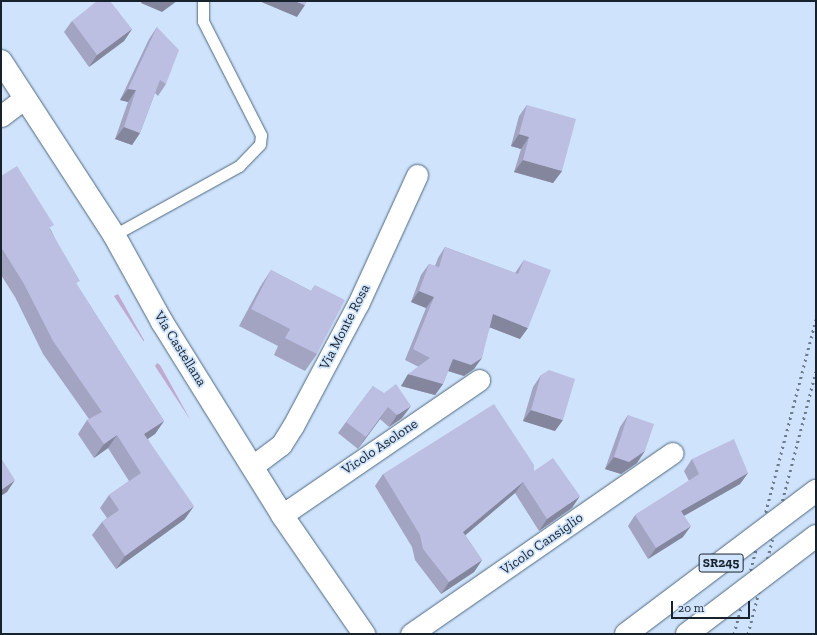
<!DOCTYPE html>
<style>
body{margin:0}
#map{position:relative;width:817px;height:635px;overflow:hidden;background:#cfe4fc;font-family:"Zilla Slab",serif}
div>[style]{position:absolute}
.green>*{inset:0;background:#c0a9cf}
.roads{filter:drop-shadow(0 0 1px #4e667f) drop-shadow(0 0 1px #4e667f)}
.service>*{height:11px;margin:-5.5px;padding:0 5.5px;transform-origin:5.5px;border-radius:5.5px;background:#fff}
.minor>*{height:21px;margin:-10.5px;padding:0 10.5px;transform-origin:10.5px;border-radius:10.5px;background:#fff}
.tertiary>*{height:22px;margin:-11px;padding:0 11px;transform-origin:11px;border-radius:11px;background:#fff}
.rail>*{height:3px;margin-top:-1.5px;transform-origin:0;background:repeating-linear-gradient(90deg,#6d7c8c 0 2px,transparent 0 6px)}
.bridges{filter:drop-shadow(0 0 1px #4e667f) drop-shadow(0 0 1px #4e667f)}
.trunk-bridge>*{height:22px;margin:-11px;padding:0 11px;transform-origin:11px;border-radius:11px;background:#fff}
.wall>*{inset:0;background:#a2a4c2}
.shaded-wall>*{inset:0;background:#84869e}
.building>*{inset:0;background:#bcbfe2}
span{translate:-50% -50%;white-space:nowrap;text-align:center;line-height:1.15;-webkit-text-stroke:3.5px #cfe4fc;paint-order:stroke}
.shield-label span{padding:1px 3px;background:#cfe4fc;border:1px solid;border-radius:3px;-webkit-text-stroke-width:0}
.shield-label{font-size:13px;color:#18222c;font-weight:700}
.street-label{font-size:14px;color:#18222c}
.frame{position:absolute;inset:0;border:2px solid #18222c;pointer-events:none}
.scale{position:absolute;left:671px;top:601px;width:79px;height:18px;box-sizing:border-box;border:2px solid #18222c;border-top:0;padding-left:5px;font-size:12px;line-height:14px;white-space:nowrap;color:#18222c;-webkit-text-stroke:3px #cfe4fc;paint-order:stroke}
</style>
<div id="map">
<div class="green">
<div style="clip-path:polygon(118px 294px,144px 340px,144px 342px,114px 296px)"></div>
<div style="clip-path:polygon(157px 363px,160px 365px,191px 421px,155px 366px)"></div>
</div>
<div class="roads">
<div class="service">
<div style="left:114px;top:235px;width:143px;rotate:-28.9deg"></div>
<div style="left:239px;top:166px;width:30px;rotate:-46deg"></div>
<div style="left:260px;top:144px;width:9px;rotate:-84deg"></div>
<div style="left:261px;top:135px;width:128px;rotate:-117deg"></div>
<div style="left:203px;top:21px;width:20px;rotate:-90deg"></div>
</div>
<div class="minor">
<div style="left:1px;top:116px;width:30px;rotate:-37deg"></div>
<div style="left:254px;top:465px;width:34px;rotate:-37deg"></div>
<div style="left:281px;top:445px;width:22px;rotate:-58deg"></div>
<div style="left:293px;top:426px;width:138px;rotate:-62deg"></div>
<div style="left:358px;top:304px;width:142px;rotate:-65.4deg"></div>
<div style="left:282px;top:515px;width:239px;rotate:-34.4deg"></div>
<div style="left:411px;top:634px;width:318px;rotate:-34.7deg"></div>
</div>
<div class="tertiary">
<div style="left:1px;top:61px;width:207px;rotate:57deg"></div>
<div style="left:114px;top:235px;width:99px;rotate:61.1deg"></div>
<div style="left:162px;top:322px;width:227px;rotate:58.1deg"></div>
<div style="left:282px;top:515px;width:145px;rotate:55.4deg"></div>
</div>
</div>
<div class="rail">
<div style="left:734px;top:634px;width:325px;rotate:-75.4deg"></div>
<div style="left:748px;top:634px;width:271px;rotate:-75.5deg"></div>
</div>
<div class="bridges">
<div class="trunk-bridge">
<div style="left:626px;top:634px;width:238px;rotate:-37deg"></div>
<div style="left:687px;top:634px;width:162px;rotate:-37.2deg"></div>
</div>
</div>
<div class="wall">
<div style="clip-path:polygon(72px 21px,132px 29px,124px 41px,89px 67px,64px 32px)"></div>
<div style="clip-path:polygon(157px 27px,166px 84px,158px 96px,155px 93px,140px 133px,132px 145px,115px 139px,128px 102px,120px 100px,149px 39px)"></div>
<div style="clip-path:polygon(527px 105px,562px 171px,553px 183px,514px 172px,521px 149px,511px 146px,519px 116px)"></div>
<div style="clip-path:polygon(1px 176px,51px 230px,77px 285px,164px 421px,155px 434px,148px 439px,185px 519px,116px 569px,92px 535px,102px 522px,107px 518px,100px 508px,109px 495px,129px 481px,108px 448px,94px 458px,78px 434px,87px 420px,89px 419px,43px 354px,15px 297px,1px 275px)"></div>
<div style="clip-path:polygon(445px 247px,515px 273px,524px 260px,520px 339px,490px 327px,474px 369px,464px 376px,448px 371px,443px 384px,435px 395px,401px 386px,419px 367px,405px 360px,426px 308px,411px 302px,421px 275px,429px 264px,435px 266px,438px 258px)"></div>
<div style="clip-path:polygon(271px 270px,311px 291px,315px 285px,317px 354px,305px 371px,274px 355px,278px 346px,239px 326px,260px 287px)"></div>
<div style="clip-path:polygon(541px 375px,555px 431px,523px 421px,533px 387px)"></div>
<div style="clip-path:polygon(373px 386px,402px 418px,389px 427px,380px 419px,358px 449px,338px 433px,346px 422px)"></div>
<div style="clip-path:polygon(628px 415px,637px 463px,621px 474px,605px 469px,620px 427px)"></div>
<div style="clip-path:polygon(692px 459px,748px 473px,740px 484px,684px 516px,683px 537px,648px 559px,628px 526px,635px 515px,689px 481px,684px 471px)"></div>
<div style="clip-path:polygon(534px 471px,572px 508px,539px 531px,515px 493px,465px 535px,482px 560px,474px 572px,441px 594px,415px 560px,412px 547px,375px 486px,383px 474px)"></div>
</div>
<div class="shaded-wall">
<div style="clip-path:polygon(142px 1px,177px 1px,162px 12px,141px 3px)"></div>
<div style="clip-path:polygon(259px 1px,295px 1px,305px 5px,297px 17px)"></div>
<div style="clip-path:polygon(132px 29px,124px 41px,89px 67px,97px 55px)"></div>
<div style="clip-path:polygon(128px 89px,136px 90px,128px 102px,120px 100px)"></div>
<div style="clip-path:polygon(124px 127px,140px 133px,132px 145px,115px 139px)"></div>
<div style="clip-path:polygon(519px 134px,529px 137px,521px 149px,511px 146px)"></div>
<div style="clip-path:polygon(523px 160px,562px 171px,553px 183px,514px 172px)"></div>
<div style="clip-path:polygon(419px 291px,434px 297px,426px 308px,411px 302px)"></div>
<div style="clip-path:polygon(493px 314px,528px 328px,520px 339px,486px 326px)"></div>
<div style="clip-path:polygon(482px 358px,474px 369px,464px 376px,445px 370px,453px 359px)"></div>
<div style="clip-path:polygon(408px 374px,443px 384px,435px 395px,401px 386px)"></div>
<div style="clip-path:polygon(411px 406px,402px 418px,389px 427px,397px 415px)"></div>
<div style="clip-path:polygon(388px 407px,380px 419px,358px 449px,366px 437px)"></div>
<div style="clip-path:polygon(531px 410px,563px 420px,555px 431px,523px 421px)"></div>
<div style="clip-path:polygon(164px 421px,155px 434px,135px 447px,144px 434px)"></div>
<div style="clip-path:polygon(117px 435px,108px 448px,94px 458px,104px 444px)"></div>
<div style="clip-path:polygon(645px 451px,637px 463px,621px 474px,605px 469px,614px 457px)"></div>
<div style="clip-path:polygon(748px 473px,740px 484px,673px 522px,681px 511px)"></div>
<div style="clip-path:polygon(15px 480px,7px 492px,1px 496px,1px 490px)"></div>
<div style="clip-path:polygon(523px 482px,515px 493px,455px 544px,463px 532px)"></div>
<div style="clip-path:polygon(580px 496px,572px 508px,539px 531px,547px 519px)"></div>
<div style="clip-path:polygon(194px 506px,185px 519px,116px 569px,125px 556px)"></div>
<div style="clip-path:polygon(691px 526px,683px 537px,648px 559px,656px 548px)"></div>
<div style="clip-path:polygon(482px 560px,474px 572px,441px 594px,449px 582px)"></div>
</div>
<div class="building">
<div style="clip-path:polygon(97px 1px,110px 1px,132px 29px,97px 55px,72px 21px)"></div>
<div style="clip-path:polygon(295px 1px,307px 1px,305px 5px)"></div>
<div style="clip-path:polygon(157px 27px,179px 50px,166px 84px,160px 80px,140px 133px,124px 127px,136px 90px,128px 89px)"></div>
<div style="clip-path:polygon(527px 105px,576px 119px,562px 171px,523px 160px,529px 137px,519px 134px)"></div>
<div style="clip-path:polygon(17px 166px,54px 225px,49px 228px,80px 281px,76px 283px,164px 421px,144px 434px,194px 506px,125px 556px,102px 522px,119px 510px,109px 495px,141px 473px,117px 435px,104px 444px,87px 420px,102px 412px,53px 341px,24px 284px,1px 247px,1px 176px)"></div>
<div style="clip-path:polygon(445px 247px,518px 274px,524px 260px,551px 270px,528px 328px,493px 314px,482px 358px,471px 365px,453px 359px,443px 384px,408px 374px,430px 358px,413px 349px,434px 297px,419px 291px,429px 264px,439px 267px)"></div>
<div style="clip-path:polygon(271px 270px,311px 291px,315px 285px,345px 300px,317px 354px,285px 338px,290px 329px,251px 309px)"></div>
<div style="clip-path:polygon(549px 370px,575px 379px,563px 420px,531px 410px,541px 375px)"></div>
<div style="clip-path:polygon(396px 384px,411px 406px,397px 415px,388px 407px,366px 437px,346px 422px,373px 386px,384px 393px)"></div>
<div style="clip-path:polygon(494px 404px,534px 465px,534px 471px,553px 458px,580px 496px,547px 519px,523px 482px,463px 532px,482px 560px,449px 582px,423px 549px,420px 535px,383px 474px)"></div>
<div style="clip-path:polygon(628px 415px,654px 424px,645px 451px,629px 462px,614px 457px)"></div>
<div style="clip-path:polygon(734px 439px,748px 473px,681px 511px,691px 526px,656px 548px,635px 515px,699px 474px,692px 459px)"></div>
<div style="clip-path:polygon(1px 458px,15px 480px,1px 490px)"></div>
</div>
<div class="shield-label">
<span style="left:721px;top:563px">SR245</span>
</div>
<div class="street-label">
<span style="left:345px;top:327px;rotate:-63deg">Via Monte Rosa</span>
<span style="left:180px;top:349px;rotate:58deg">Via Castellana</span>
<span style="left:380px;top:447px;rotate:-34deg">Vicolo Asolone</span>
<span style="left:542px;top:544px;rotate:-35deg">Vicolo Cansiglio</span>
</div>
<div class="frame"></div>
<div class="scale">20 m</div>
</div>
